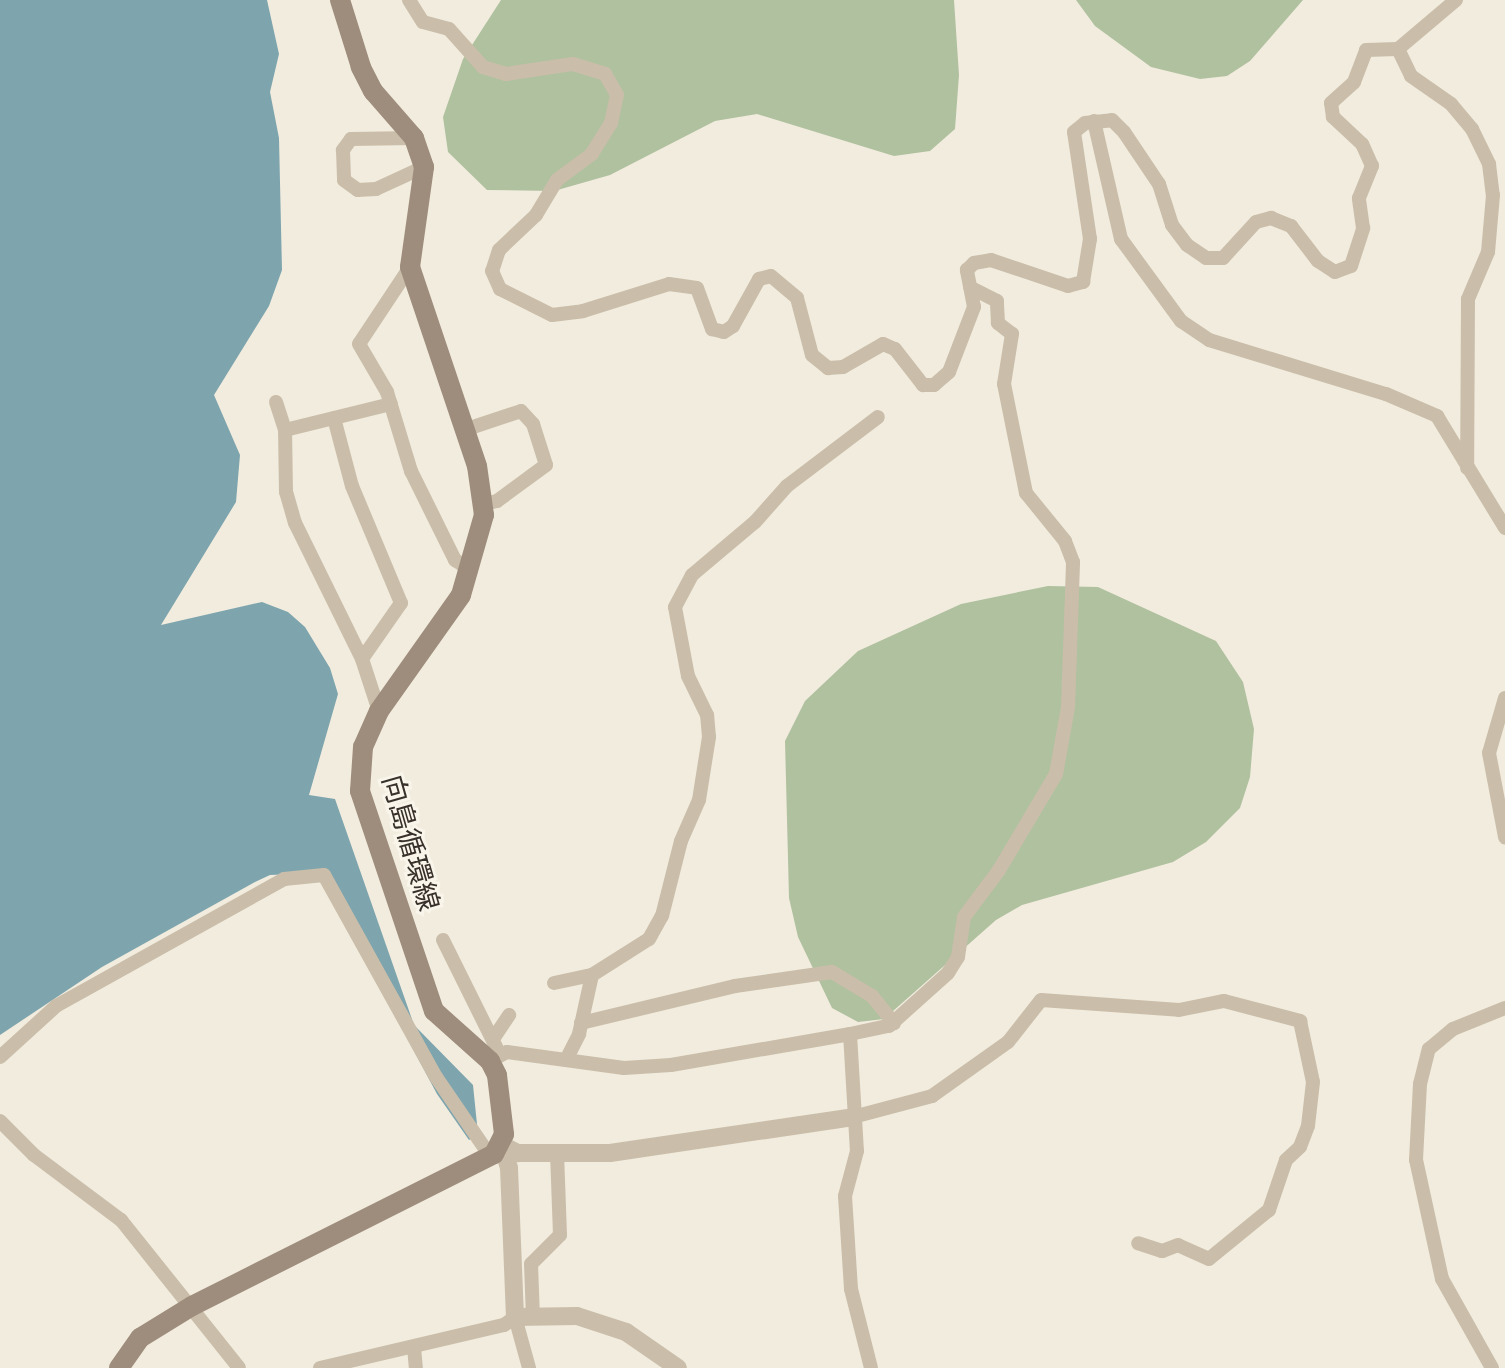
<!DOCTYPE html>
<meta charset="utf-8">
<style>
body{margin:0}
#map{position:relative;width:1505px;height:1368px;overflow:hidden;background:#f2ecde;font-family:Signika,"Noto Sans JP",sans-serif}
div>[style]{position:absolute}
.green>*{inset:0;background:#b0c19f}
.water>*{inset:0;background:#7ea5ae}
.minor>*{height:14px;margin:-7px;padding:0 7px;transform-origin:7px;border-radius:7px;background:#cabeaa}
.tertiary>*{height:18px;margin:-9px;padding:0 9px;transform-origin:9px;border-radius:9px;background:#cabeaa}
.secondary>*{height:20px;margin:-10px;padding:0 10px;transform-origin:10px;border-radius:10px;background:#9e8d7c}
span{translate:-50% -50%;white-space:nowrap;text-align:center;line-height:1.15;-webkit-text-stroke:6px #f9f5eb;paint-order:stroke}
.street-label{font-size:28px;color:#38302a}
</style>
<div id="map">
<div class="green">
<div style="clip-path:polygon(501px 0,954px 0,959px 75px,955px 129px,930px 151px,894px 156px,757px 114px,715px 121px,610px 175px,554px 191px,487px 190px,448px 152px,443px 117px,463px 59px)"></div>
<div style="clip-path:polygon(1076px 0,1303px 0,1250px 61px,1227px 76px,1200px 79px,1151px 67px,1095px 26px)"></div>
<div style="clip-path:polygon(1048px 586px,1098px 587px,1216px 641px,1243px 682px,1254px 729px,1250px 777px,1240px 808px,1206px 842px,1173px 862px,1022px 905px,996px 920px,884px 1019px,858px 1022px,832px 1008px,798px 937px,789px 898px,785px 741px,805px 701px,858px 651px,961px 604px)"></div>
</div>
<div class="water">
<div style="clip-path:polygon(0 0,267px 0,279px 54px,270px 92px,279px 138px,282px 270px,269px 306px,214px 395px,240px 455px,236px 502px,161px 625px,262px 602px,288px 612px,305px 627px,330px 668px,338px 694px,309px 795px,335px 799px,414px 1025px,473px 1085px,478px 1134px,469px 1140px,437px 1094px,319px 873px,270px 875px,255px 882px,102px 967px,0 1035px)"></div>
</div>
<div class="minor">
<div style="left:409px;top:0;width:26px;rotate:58deg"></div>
<div style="left:423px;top:22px;width:27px;rotate:15deg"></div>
<div style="left:449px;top:29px;width:51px;rotate:48.2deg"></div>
<div style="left:483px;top:67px;width:24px;rotate:17deg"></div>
<div style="left:506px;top:74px;width:68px;rotate:-8.5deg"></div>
<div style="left:573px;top:64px;width:34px;rotate:17deg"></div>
<div style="left:605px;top:74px;width:24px;rotate:60deg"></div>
<div style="left:617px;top:95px;width:29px;rotate:102deg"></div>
<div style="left:611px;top:123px;width:36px;rotate:122deg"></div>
<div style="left:592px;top:154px;width:44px;rotate:143.4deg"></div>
<div style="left:557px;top:180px;width:41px;rotate:121deg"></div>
<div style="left:536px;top:215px;width:51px;rotate:136.6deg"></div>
<div style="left:499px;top:250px;width:22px;rotate:108deg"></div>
<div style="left:492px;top:271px;width:20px;rotate:66deg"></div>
<div style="left:500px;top:289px;width:58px;rotate:26.6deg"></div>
<div style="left:552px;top:315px;width:31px;rotate:-7deg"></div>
<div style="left:583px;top:311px;width:90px;rotate:-17.4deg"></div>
<div style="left:669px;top:284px;width:28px;rotate:8deg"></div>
<div style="left:697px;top:288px;width:44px;rotate:69.9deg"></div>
<div style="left:712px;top:329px;width:12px;rotate:14deg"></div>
<div style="left:724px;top:332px;width:11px;rotate:-34deg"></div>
<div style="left:733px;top:326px;width:54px;rotate:-61deg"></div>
<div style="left:759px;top:279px;width:12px;rotate:-14deg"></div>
<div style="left:771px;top:276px;width:34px;rotate:40deg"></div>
<div style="left:797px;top:298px;width:59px;rotate:75.3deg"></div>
<div style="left:812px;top:355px;width:21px;rotate:39deg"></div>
<div style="left:828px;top:368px;width:15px;rotate:-4deg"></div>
<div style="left:843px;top:367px;width:46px;rotate:-29.9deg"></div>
<div style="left:883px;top:344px;width:13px;rotate:23deg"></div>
<div style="left:895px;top:349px;width:46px;rotate:52.1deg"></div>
<div style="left:923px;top:385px;width:11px"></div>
<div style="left:934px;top:385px;width:20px;rotate:-41deg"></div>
<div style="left:949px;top:372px;width:70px;rotate:-69deg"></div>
<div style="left:974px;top:307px;width:38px;rotate:-101deg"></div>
<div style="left:967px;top:270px;width:10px;rotate:-45deg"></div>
<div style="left:974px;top:263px;width:17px;rotate:-10deg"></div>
<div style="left:991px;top:260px;width:81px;rotate:18.7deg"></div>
<div style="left:1068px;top:286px;width:16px;rotate:-15deg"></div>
<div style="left:1083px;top:282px;width:44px;rotate:-80.8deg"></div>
<div style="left:1090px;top:239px;width:108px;rotate:-98.5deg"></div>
<div style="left:1074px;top:132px;width:14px;rotate:-39deg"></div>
<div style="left:1085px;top:123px;width:27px;rotate:-6deg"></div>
<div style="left:1112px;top:120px;width:17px;rotate:45deg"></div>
<div style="left:1124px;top:132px;width:63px;rotate:56.1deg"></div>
<div style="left:1159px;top:184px;width:43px;rotate:72.4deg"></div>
<div style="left:1172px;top:225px;width:25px;rotate:53deg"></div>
<div style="left:1187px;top:245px;width:23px;rotate:34deg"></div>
<div style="left:1206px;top:258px;width:17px"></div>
<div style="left:1223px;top:258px;width:49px;rotate:-47.5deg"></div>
<div style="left:1256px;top:222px;width:16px;rotate:-15deg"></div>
<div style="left:1271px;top:218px;width:22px;rotate:22deg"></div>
<div style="left:1291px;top:226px;width:44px;rotate:52.4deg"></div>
<div style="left:1318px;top:261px;width:20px;rotate:33deg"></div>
<div style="left:1335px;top:272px;width:17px;rotate:-21deg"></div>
<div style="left:1351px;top:266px;width:40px;rotate:-72deg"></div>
<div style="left:1363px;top:228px;width:30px;rotate:-98deg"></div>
<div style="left:1359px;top:198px;width:35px;rotate:-68deg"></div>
<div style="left:1372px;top:166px;width:24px;rotate:-114deg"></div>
<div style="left:1362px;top:144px;width:40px;rotate:-137deg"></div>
<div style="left:1333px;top:117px;width:14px;rotate:-98deg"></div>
<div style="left:1331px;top:103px;width:31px;rotate:-42deg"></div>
<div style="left:1354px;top:82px;width:34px;rotate:-69deg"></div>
<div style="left:1366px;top:50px;width:32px;rotate:-2deg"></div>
<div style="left:1398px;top:49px;width:76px;rotate:-40.2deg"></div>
<div style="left:1398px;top:49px;width:30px;rotate:64deg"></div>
<div style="left:1411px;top:76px;width:49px;rotate:35deg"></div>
<div style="left:1451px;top:104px;width:33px;rotate:50deg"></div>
<div style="left:1472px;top:129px;width:39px;rotate:64deg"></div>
<div style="left:1489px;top:164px;width:31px;rotate:83deg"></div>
<div style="left:1493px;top:195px;width:57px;rotate:95deg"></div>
<div style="left:1488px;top:252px;width:51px;rotate:113.1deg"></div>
<div style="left:1468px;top:299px;width:169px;rotate:90.3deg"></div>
<div style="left:1094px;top:121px;width:121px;rotate:77.1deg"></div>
<div style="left:1121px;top:239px;width:102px;rotate:53.8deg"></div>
<div style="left:1181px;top:321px;width:34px;rotate:34deg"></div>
<div style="left:1209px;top:340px;width:185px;rotate:17deg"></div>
<div style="left:1386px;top:394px;width:56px;rotate:23.3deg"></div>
<div style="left:1437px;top:416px;width:131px;rotate:58.7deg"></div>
<div style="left:414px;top:138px;width:63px;rotate:179.1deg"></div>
<div style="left:351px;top:139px;width:14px;rotate:126deg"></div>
<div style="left:343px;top:150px;width:30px;rotate:88deg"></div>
<div style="left:344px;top:180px;width:17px;rotate:36deg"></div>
<div style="left:358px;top:190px;width:18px;rotate:-3deg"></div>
<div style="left:376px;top:189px;width:53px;rotate:-24.6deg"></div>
<div style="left:410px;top:267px;width:92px;rotate:123.5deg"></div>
<div style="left:359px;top:344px;width:56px;rotate:59.7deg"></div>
<div style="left:387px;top:392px;width:83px;rotate:73.1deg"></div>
<div style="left:411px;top:471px;width:99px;rotate:63.7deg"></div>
<div style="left:455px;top:560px;width:19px;rotate:32deg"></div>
<div style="left:276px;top:402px;width:29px;rotate:72deg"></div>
<div style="left:334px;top:418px;width:70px;rotate:75.2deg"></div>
<div style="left:352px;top:486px;width:127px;rotate:67.3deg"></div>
<div style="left:401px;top:603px;width:68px;rotate:124.9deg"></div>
<div style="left:464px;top:430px;width:60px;rotate:-18.4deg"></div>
<div style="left:521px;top:411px;width:18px;rotate:47deg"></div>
<div style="left:533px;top:424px;width:43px;rotate:72.4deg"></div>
<div style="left:546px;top:465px;width:61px;rotate:143.7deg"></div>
<div style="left:497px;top:501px;width:13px;rotate:167deg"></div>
<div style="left:1505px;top:698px;width:57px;rotate:106.2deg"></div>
<div style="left:1489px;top:753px;width:86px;rotate:79.2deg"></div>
<div style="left:379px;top:711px;width:55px;rotate:-108.1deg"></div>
<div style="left:362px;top:659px;width:152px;rotate:-116.2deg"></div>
<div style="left:295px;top:523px;width:32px;rotate:-106deg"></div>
<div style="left:286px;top:492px;width:62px;rotate:-90.9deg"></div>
<div style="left:285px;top:430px;width:109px;rotate:-13.8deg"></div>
<div style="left:443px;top:940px;width:128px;rotate:63.6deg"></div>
<div style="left:554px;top:983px;width:39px;rotate:-12deg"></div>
<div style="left:581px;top:1023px;width:158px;rotate:-13.5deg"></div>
<div style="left:735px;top:986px;width:98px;rotate:-8.2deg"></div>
<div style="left:832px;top:972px;width:47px;rotate:31deg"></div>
<div style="left:872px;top:996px;width:35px;rotate:51deg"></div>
<div style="left:850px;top:1034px;width:117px;rotate:86.6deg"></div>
<div style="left:857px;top:1151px;width:47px;rotate:104.9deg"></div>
<div style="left:845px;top:1196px;width:93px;rotate:86.3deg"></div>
<div style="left:851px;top:1289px;width:81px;rotate:75.8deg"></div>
<div style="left:493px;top:1039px;width:29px;rotate:-56deg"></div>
<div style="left:0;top:1057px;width:76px;rotate:-42.3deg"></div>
<div style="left:56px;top:1006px;width:261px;rotate:-29.1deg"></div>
<div style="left:284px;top:879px;width:40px;rotate:-5.7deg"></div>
<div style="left:324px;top:875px;width:231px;rotate:61deg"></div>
<div style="left:436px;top:1077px;width:96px;rotate:55.6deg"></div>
<div style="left:566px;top:1060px;width:29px;rotate:-63deg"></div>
<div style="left:579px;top:1034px;width:60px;rotate:-77.6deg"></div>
<div style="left:592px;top:975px;width:67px;rotate:-32.3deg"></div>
<div style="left:649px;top:939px;width:26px;rotate:-61deg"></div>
<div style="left:662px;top:916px;width:77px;rotate:-75.8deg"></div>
<div style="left:681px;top:841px;width:45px;rotate:-66.3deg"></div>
<div style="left:699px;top:800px;width:64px;rotate:-81deg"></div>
<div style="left:709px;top:737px;width:22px;rotate:-95deg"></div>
<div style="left:707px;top:715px;width:43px;rotate:-116deg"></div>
<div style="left:688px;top:676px;width:70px;rotate:-100.7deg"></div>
<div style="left:675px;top:607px;width:36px;rotate:-62deg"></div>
<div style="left:692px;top:575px;width:82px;rotate:-40.1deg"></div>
<div style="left:755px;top:522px;width:48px;rotate:-48.4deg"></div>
<div style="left:787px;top:486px;width:114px;rotate:-37.2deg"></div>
<div style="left:490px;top:1061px;width:19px;rotate:-28deg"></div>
<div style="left:507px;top:1052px;width:118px;rotate:7.8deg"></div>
<div style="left:624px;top:1068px;width:47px;rotate:-3.7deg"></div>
<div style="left:671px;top:1065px;width:182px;rotate:-9.8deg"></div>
<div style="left:850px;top:1034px;width:40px;rotate:-12deg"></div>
<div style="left:889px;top:1026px;width:79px;rotate:-41.9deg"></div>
<div style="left:948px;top:973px;width:19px;rotate:-58deg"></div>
<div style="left:958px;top:957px;width:40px;rotate:-81.5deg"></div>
<div style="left:964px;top:917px;width:59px;rotate:-53.3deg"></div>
<div style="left:999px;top:870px;width:112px;rotate:-59.3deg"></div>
<div style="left:1056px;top:774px;width:68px;rotate:-79.8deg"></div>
<div style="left:1068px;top:707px;width:145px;rotate:-88deg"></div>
<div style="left:1073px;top:562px;width:22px;rotate:-111deg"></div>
<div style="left:1065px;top:541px;width:62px;rotate:-129.1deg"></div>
<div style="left:1026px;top:493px;width:111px;rotate:-101.4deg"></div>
<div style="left:1004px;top:384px;width:51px;rotate:-80.9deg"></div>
<div style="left:1012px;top:334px;width:18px;rotate:-142deg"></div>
<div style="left:998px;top:323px;width:22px;rotate:-93deg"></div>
<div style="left:997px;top:301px;width:30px;rotate:-153deg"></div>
<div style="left:853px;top:1117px;width:82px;rotate:-14.9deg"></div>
<div style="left:932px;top:1096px;width:93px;rotate:-35.4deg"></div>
<div style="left:1008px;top:1042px;width:53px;rotate:-51.8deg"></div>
<div style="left:1041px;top:1000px;width:138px;rotate:4.1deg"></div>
<div style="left:1179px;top:1010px;width:46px;rotate:-11.3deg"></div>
<div style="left:1224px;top:1001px;width:79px;rotate:14.7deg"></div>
<div style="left:1300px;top:1021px;width:62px;rotate:78deg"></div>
<div style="left:1313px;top:1082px;width:44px;rotate:96.5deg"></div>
<div style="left:1308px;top:1126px;width:22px;rotate:111deg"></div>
<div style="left:1300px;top:1147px;width:19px;rotate:137deg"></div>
<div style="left:1286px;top:1160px;width:53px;rotate:108.8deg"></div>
<div style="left:1269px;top:1210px;width:77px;rotate:140.8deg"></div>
<div style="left:1209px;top:1259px;width:34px;rotate:-156deg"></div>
<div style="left:1178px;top:1245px;width:17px;rotate:159deg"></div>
<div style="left:1162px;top:1251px;width:25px;rotate:-162deg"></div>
<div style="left:0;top:1121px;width:48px;rotate:45deg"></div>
<div style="left:34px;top:1155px;width:109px;rotate:36.8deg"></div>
<div style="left:121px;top:1220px;width:189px;rotate:51.4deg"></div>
<div style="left:533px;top:1318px;width:54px;rotate:-92.1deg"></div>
<div style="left:531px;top:1264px;width:41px;rotate:-45deg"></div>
<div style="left:560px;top:1235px;width:82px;rotate:-92.1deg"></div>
<div style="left:414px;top:1347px;width:21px;rotate:85deg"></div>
<div style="left:320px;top:1368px;width:189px;rotate:-13.2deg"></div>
<div style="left:504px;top:1325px;width:14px;rotate:-36deg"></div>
<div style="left:515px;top:1317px;width:53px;rotate:74.6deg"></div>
<div style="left:1492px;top:1368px;width:102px;rotate:-119.3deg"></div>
<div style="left:1442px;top:1279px;width:122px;rotate:-102.3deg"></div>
<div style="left:1416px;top:1160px;width:76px;rotate:-87deg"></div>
<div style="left:1420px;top:1084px;width:36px;rotate:-76deg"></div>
<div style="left:1429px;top:1049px;width:31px;rotate:-40deg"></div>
<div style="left:1453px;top:1029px;width:56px;rotate:-22deg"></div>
</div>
<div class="tertiary">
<div style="left:502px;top:1145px;width:18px;rotate:27deg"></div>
<div style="left:518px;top:1153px;width:92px"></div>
<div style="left:610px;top:1153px;width:246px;rotate:-8.4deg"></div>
<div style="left:502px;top:1145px;width:24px;rotate:73deg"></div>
<div style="left:509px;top:1168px;width:149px;rotate:87.7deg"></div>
<div style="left:515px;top:1317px;width:62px;rotate:-0.9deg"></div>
<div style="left:577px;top:1316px;width:52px;rotate:18.1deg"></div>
<div style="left:626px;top:1332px;width:63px;rotate:34.7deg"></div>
</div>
<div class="secondary">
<div style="left:119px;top:1368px;width:37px;rotate:-55deg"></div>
<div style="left:140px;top:1338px;width:61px;rotate:-31.6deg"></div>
<div style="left:192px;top:1306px;width:338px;rotate:-26.7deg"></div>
<div style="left:494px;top:1154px;width:22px;rotate:-63deg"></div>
<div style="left:504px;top:1134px;width:59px;rotate:-96.8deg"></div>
<div style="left:497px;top:1075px;width:16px;rotate:-117deg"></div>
<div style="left:490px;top:1061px;width:75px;rotate:-138.2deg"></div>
<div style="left:434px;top:1011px;width:232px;rotate:-108.6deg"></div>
<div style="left:360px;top:791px;width:44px;rotate:-86.1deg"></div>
<div style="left:363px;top:747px;width:39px;rotate:-66deg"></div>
<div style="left:379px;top:711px;width:142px;rotate:-54.7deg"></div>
<div style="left:461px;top:595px;width:83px;rotate:-74deg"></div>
<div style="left:484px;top:515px;width:49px;rotate:-98.1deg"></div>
<div style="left:477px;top:466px;width:210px;rotate:-108.6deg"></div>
<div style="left:410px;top:267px;width:101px;rotate:-82deg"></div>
<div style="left:424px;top:167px;width:31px;rotate:-109deg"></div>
<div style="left:414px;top:138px;width:62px;rotate:-131.1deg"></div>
<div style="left:373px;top:91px;width:27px;rotate:-117deg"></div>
<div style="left:361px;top:67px;width:70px;rotate:-107.4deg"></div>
</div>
<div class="street-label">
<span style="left:410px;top:843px;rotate:74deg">向島循環線</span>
</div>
</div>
